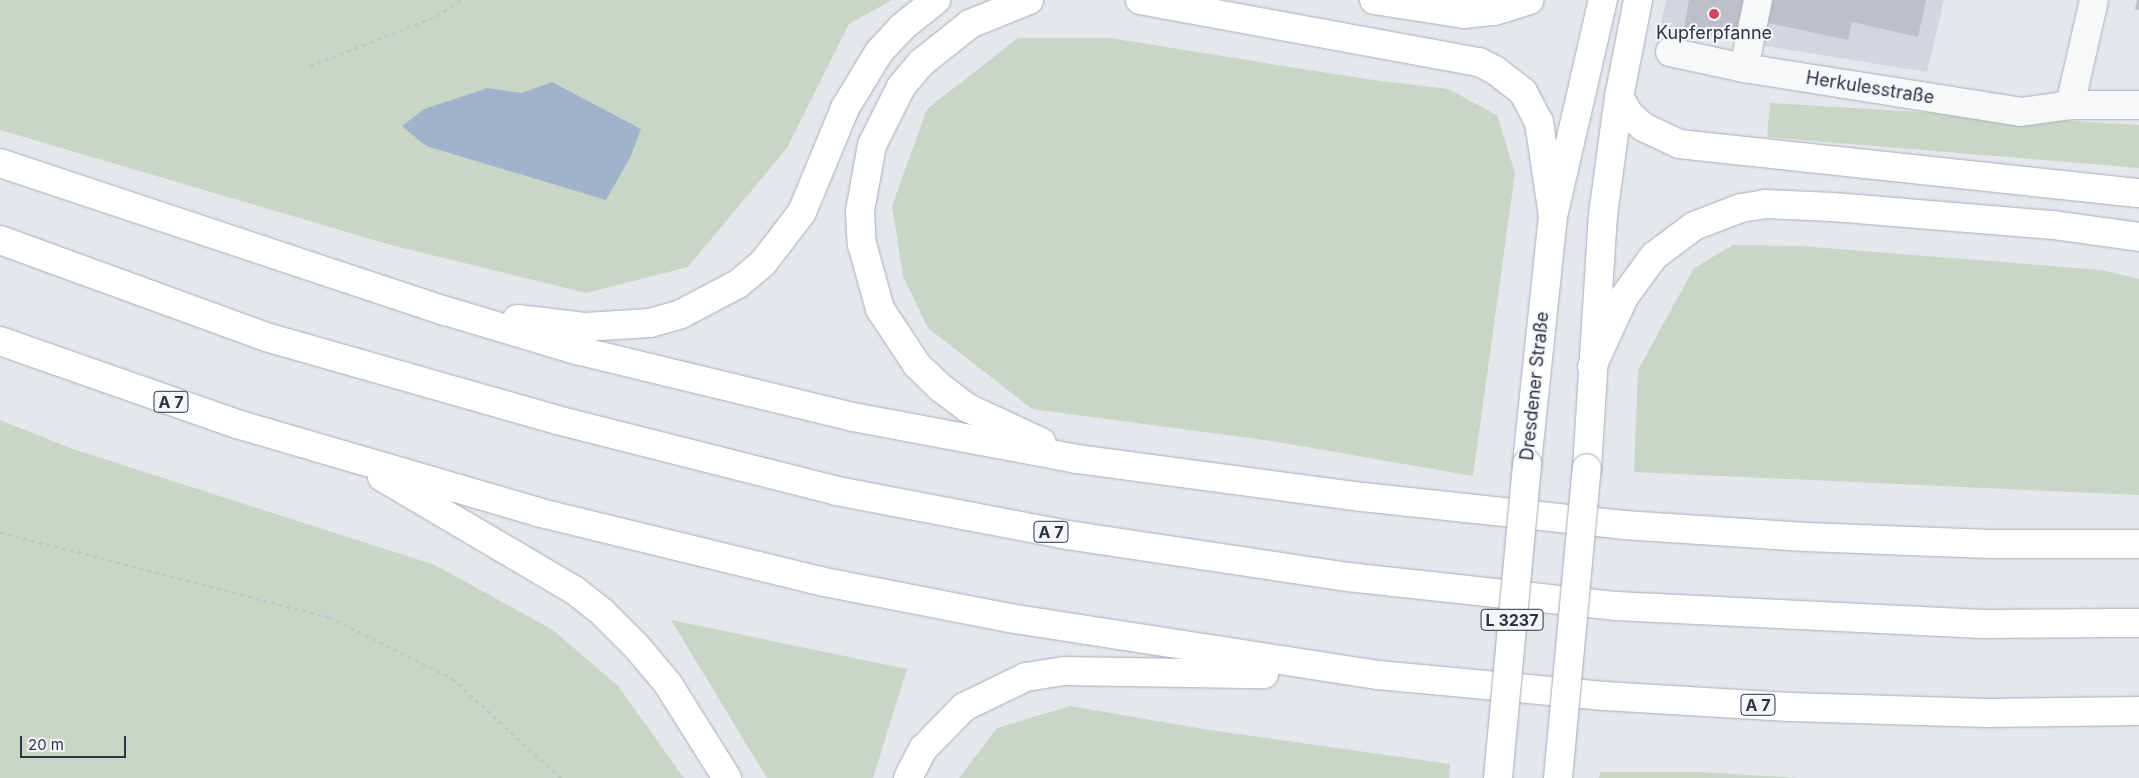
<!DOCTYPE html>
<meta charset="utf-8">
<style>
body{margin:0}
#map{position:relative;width:2139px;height:778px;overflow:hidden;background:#e4e7ec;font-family:Inter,sans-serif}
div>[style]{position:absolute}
.built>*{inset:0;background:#d2d6de}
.green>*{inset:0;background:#c9d6c5}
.water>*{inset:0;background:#9fb4cc}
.building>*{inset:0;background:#bbc0ca}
.path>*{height:3px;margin-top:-1.5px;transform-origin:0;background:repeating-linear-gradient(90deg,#c2c5cb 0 4px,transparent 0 8px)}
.roads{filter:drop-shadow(0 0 1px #a9aeb7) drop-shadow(0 0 1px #a9aeb7)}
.minor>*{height:28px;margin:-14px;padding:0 14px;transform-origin:14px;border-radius:14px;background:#f7f8fa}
.major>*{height:28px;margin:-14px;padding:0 14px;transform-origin:14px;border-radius:14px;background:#fff}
.highway>*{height:28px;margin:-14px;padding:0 14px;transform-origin:14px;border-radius:14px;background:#fff}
.bridges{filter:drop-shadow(0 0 1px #a3abb8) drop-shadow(0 0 1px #a3abb8)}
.major-bridge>*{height:28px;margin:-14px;padding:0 14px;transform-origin:14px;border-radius:14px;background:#fff}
.dots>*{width:14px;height:14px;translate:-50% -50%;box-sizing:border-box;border:2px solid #f4f6f9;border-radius:50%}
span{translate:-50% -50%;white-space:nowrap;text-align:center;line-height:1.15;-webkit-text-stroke:4px #f4f6f9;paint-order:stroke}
.shield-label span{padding:1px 4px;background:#f4f6f9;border:1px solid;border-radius:4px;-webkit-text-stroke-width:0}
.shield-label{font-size:16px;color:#2b3445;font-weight:700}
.poi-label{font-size:18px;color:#2b3445}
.street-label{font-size:18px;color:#2b3445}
.scale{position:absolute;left:20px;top:736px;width:106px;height:22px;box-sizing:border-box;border:2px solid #2b3445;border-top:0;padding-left:6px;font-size:15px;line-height:18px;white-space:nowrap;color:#2b3445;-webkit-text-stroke:4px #f4f6f9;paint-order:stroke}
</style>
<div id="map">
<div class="built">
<div style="clip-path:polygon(1666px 0,1944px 0,1927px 72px,1660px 29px)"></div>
</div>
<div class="green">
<div style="clip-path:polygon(evenodd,0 0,892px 0,849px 24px,787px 148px,688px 267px,586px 293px,391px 245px,0 130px,0 0,488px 88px,522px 93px,640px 129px,630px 158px,606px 200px,488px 88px)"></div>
<div style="clip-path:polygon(1018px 38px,1110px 38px,1366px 79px,1448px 89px,1497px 115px,1515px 173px,1473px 476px,1272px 441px,1032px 409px,928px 328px,903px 276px,892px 206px,927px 109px)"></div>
<div style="clip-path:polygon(1770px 103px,2139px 125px,2139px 168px,1767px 137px)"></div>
<div style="clip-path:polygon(1733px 245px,1800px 246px,2102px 270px,2139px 279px,2139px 495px,1634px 472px,1638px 370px,1694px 268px)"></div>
<div style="clip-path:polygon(0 420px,73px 449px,435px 565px,553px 630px,618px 686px,684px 778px,0 778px)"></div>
<div style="clip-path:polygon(671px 620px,907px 669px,873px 778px,767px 778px)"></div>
<div style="clip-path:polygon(1070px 706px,1203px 729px,1450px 764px,1449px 778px,959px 778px,997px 728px)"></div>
<div style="clip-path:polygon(1600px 772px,1697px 772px,1800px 778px,1599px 778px)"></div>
</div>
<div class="water">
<div style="clip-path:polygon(552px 82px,641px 129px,630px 158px,606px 200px,426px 146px,402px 126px,424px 109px,488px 88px,522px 93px)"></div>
</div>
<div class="building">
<div style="clip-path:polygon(1689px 0,1744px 0,1737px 38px,1684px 29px)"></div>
<div style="clip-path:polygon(1769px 0,1926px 0,1918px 37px,1852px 22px,1848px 40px,1764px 22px)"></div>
<div style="clip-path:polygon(2137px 0,2139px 0,2139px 10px,2135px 9px)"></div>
</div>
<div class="path">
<div style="left:310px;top:66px;width:136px;rotate:-21.5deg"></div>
<div style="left:437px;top:16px;width:29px;rotate:-34deg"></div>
<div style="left:0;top:532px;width:340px;rotate:14.5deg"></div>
<div style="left:329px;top:617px;width:137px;rotate:26.4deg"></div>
<div style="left:452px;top:678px;width:148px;rotate:42.5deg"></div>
</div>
<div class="roads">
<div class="minor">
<div style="left:1670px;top:52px;width:76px;rotate:12.2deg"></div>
<div style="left:1744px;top:68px;width:280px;rotate:9deg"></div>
<div style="left:2021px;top:112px;width:49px;rotate:-8.1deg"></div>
<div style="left:2070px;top:105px;width:69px"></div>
<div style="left:1744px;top:68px;width:69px;rotate:-78.4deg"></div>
<div style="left:2070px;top:105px;width:108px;rotate:-77.1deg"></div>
</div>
<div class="major">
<div style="left:1527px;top:463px;width:248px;rotate:-84deg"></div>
<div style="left:1553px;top:216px;width:222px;rotate:-77deg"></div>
<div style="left:1587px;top:468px;width:254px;rotate:-86.4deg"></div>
<div style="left:1603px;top:215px;width:119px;rotate:-82.3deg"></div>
<div style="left:1619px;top:97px;width:99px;rotate:-78.9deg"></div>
</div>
<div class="highway">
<div style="left:1029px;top:0;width:64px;rotate:157.9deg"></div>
<div style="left:970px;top:24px;width:63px;rotate:141.5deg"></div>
<div style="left:921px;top:63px;width:31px;rotate:130deg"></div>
<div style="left:901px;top:87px;width:65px;rotate:116.6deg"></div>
<div style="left:872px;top:145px;width:67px;rotate:100.3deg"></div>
<div style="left:860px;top:211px;width:33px;rotate:87deg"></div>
<div style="left:862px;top:244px;width:67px;rotate:74.5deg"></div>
<div style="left:880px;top:309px;width:67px;rotate:56.5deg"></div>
<div style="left:917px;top:365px;width:33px;rotate:44deg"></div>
<div style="left:941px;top:388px;width:34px;rotate:37deg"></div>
<div style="left:968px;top:408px;width:81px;rotate:25deg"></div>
<div style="left:1140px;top:0;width:345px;rotate:10.4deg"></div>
<div style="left:1479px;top:62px;width:18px;rotate:27deg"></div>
<div style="left:1495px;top:70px;width:36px;rotate:38deg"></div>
<div style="left:1523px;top:92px;width:34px;rotate:62deg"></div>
<div style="left:1539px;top:122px;width:95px;rotate:81.5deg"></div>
<div style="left:1374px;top:0;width:91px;rotate:8.8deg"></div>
<div style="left:1464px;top:14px;width:30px;rotate:-6deg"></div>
<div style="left:1494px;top:11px;width:37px;rotate:-17deg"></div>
<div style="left:1619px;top:97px;width:20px;rotate:60deg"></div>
<div style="left:1629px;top:114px;width:19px;rotate:43deg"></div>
<div style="left:1643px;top:127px;width:40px;rotate:25deg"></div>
<div style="left:1679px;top:144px;width:463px;rotate:6.1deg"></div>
<div style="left:0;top:163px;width:470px;rotate:18.4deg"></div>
<div style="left:446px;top:311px;width:136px;rotate:16.7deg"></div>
<div style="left:576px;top:350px;width:285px;rotate:13.6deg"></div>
<div style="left:853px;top:417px;width:228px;rotate:10.6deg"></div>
<div style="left:1077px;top:459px;width:289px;rotate:7.6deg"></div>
<div style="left:1363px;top:497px;width:262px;rotate:6.1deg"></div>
<div style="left:1624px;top:525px;width:182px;rotate:3.8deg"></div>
<div style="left:1806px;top:537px;width:185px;rotate:2.2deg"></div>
<div style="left:1991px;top:544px;width:148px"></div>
<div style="left:0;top:240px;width:283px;rotate:20deg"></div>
<div style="left:266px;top:337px;width:303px;rotate:15.9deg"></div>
<div style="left:557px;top:420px;width:289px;rotate:14.2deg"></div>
<div style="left:837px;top:491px;width:234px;rotate:10.8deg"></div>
<div style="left:1067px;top:535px;width:284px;rotate:8.5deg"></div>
<div style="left:1348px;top:577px;width:270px;rotate:6.2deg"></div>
<div style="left:1616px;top:606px;width:367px;rotate:2.8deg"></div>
<div style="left:1983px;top:624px;width:156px;rotate:-0.4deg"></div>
<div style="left:517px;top:319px;width:68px;rotate:6.7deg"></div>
<div style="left:585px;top:327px;width:65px;rotate:-3.5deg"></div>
<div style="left:650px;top:323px;width:32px;rotate:-16deg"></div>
<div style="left:681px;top:314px;width:64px;rotate:-27.8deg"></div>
<div style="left:738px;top:284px;width:33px;rotate:-40deg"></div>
<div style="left:763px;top:263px;width:64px;rotate:-52.6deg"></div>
<div style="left:802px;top:212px;width:113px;rotate:-67.5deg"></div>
<div style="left:845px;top:108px;width:66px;rotate:-58.7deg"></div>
<div style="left:879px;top:52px;width:33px;rotate:-47deg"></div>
<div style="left:901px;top:28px;width:45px;rotate:-38.7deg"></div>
<div style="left:0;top:341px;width:251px;rotate:19.3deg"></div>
<div style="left:237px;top:424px;width:313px;rotate:16.3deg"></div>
<div style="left:537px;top:512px;width:295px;rotate:13.7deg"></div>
<div style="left:824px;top:582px;width:188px;rotate:11deg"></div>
<div style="left:1009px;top:618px;width:373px;rotate:8.8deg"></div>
<div style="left:1378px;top:675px;width:227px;rotate:5.3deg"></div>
<div style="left:1604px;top:696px;width:185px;rotate:3.4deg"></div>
<div style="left:1789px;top:707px;width:199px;rotate:1.7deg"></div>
<div style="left:1988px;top:713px;width:151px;rotate:-0.8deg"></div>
<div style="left:1592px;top:367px;width:77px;rotate:-65.4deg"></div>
<div style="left:1624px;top:297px;width:51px;rotate:-53.8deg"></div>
<div style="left:1654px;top:256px;width:50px;rotate:-36.9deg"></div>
<div style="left:1694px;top:226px;width:50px;rotate:-21deg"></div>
<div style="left:1741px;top:208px;width:24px;rotate:-9deg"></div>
<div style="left:1765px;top:204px;width:68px;rotate:2.5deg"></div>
<div style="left:1833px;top:207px;width:221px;rotate:4.7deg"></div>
<div style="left:2053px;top:225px;width:87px;rotate:7.9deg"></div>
<div style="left:382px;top:477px;width:223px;rotate:30.5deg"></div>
<div style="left:574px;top:590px;width:37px;rotate:38deg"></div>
<div style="left:603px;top:613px;width:48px;rotate:45deg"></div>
<div style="left:637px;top:647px;width:48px;rotate:50deg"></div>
<div style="left:668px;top:684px;width:111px;rotate:57.9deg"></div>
<div style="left:908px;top:778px;width:33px;rotate:-63deg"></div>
<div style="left:923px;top:749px;width:59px;rotate:-45.7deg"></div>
<div style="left:964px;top:707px;width:69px;rotate:-25.8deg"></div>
<div style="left:1026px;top:677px;width:37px;rotate:-9deg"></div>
<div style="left:1063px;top:671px;width:201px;rotate:0.9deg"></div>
</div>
</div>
<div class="bridges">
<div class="major-bridge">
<div style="left:1498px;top:778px;width:316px;rotate:-84.7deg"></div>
<div style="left:1558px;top:778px;width:311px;rotate:-84.7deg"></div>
</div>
</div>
<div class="dots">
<div style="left:1714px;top:14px;background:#d1495b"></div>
</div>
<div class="shield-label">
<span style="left:171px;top:402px">A 7</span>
<span style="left:1051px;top:532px">A 7</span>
<span style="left:1512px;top:620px">L 3237</span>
<span style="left:1758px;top:705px">A 7</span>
</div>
<div class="poi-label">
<span style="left:1714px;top:33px">Kupferpfanne</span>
</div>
<div class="street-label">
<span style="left:1870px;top:88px;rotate:9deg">Herkulesstraße</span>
<span style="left:1535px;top:386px;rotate:-84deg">Dresdener Straße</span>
</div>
<div class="scale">20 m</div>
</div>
